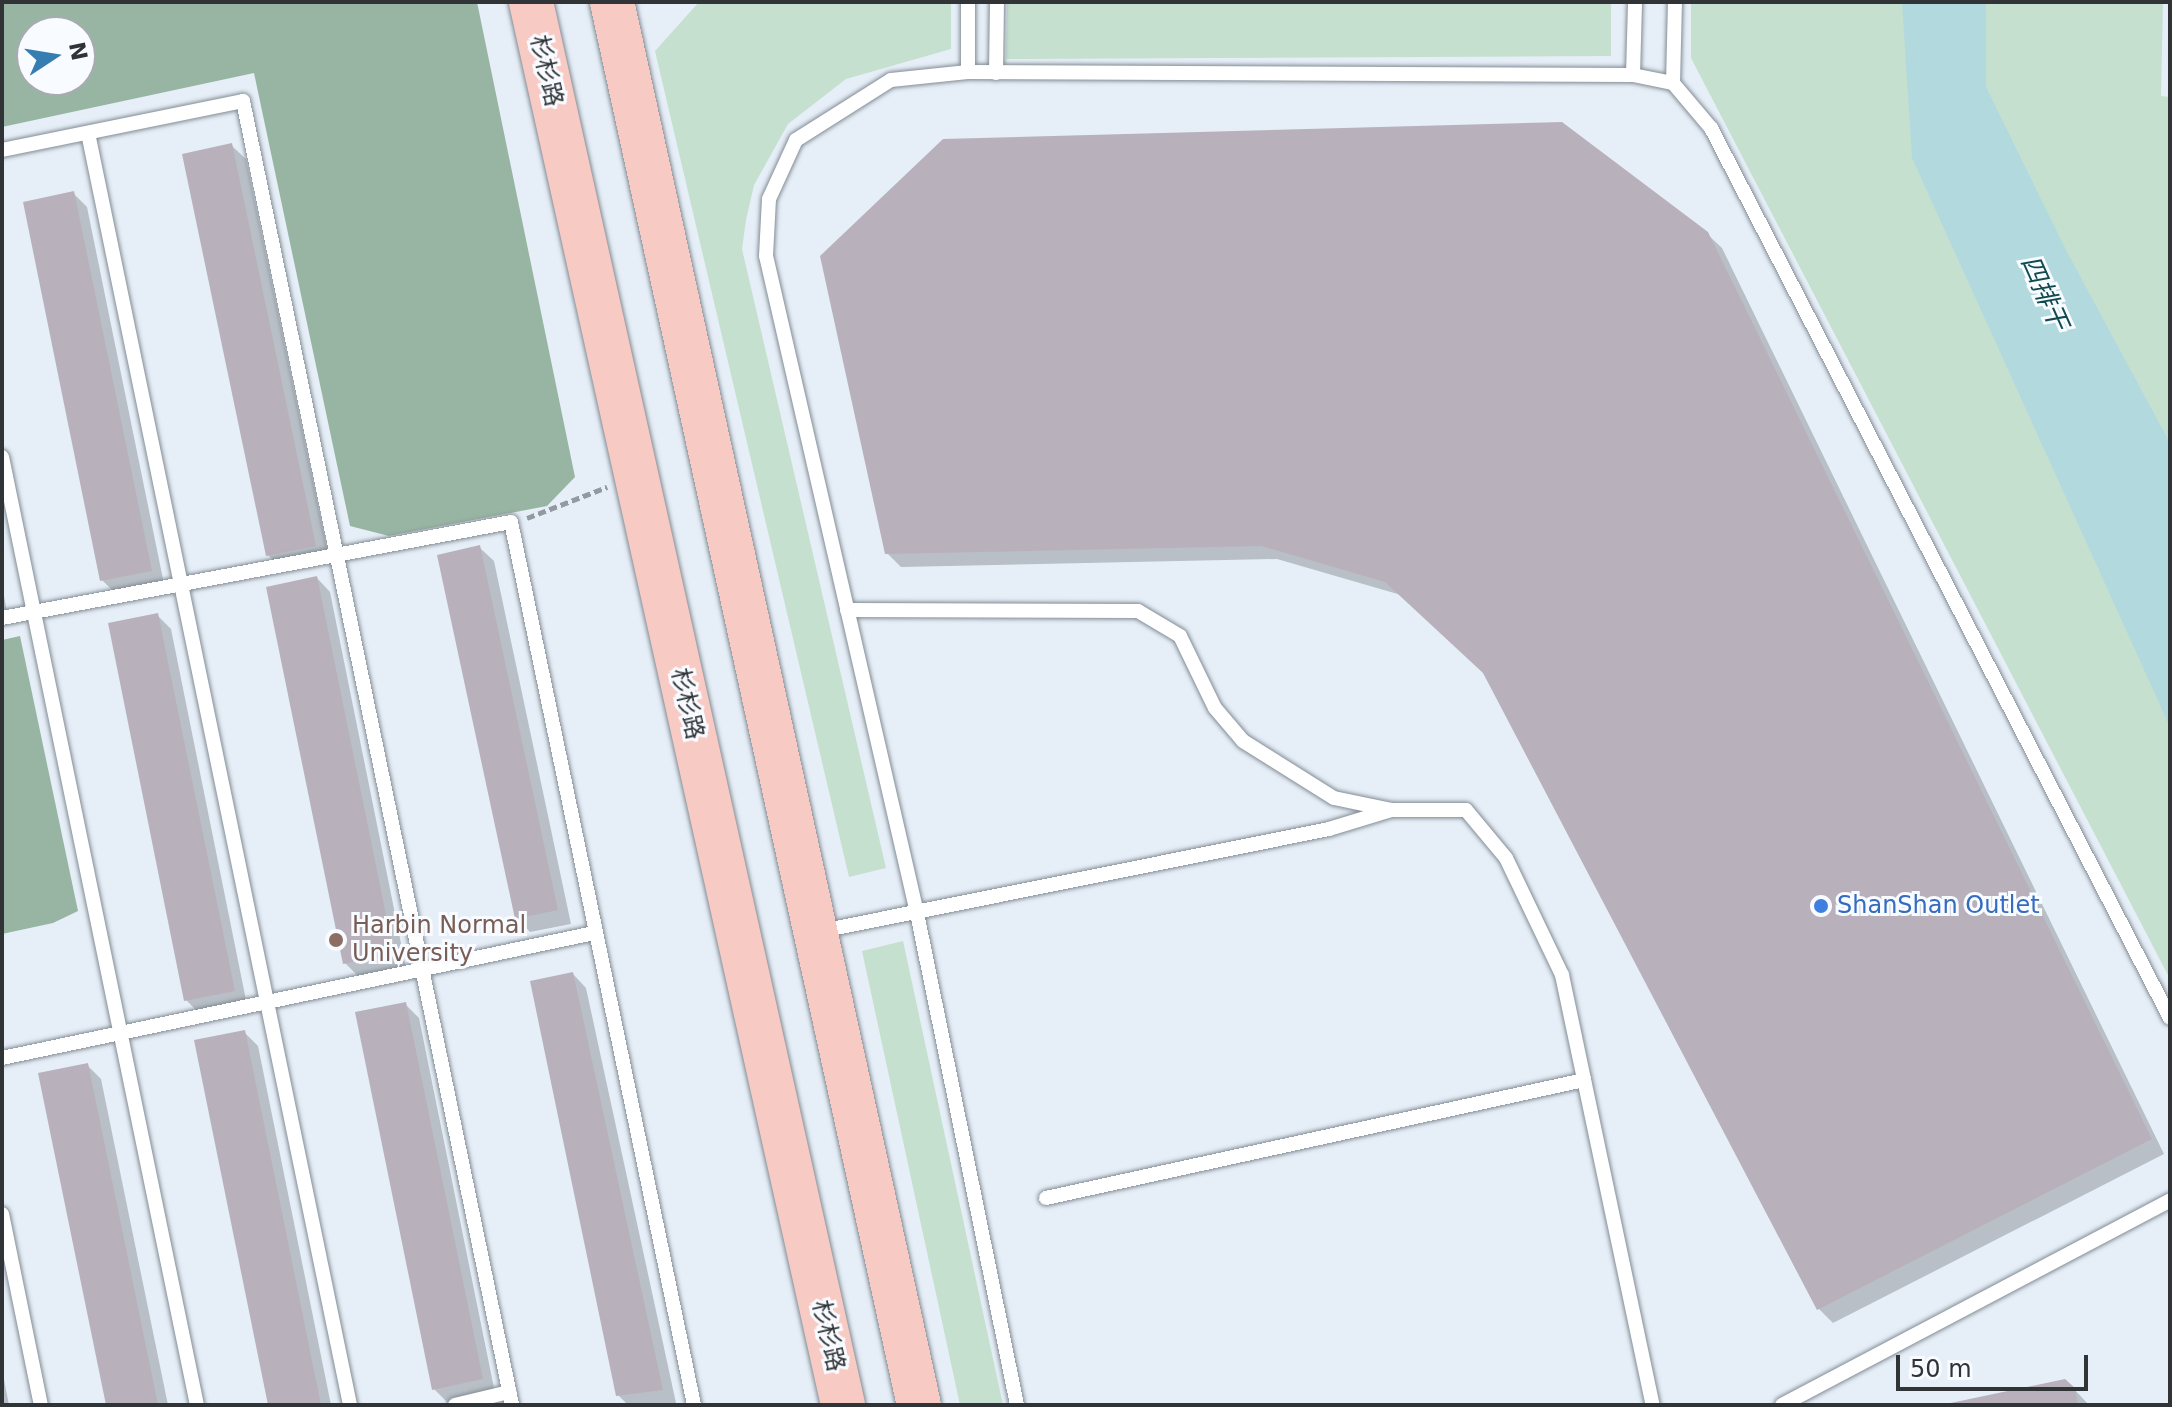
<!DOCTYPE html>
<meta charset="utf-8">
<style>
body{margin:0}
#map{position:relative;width:2172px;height:1407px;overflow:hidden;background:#e6eff8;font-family:"DejaVu Sans","Noto Sans SC",sans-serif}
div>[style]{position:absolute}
.green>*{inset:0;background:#c5e0cf}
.forest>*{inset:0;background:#98b5a3}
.water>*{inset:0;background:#b2d9dd}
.shadow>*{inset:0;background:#0003}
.building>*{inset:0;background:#b8b1bb}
.path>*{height:5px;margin-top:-2.5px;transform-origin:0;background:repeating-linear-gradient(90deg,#92999f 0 8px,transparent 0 12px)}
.roads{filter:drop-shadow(0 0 2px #838c94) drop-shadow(0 0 2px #838c94)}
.lane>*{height:14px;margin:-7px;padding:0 7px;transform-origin:7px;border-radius:7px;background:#fff}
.primary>*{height:44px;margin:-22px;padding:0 22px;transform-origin:22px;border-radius:22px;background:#f8cac4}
.dots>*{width:22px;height:22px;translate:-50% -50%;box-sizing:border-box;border:4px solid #f8fbff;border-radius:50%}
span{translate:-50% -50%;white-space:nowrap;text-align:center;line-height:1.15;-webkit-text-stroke:6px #f8fbff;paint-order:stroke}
.street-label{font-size:24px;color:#303437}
.shop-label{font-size:24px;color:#366cbe}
.left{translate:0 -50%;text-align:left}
.education-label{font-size:24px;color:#785e54}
.water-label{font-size:26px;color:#104a4f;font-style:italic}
.frame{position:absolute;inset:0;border:4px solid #303437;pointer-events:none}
.north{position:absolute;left:16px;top:16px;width:80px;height:80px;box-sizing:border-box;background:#f8fbff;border:2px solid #a8abaf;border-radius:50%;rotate:78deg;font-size:22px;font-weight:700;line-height:32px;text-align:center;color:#303437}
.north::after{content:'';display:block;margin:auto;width:28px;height:36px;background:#367db1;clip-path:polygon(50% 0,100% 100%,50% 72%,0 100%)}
.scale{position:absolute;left:1896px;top:1355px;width:192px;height:36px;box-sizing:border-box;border:4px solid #303437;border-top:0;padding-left:10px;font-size:24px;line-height:28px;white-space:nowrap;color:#303437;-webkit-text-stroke:6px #f8fbff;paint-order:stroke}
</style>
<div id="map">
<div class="green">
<div style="clip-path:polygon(699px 2px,951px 2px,951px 49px,846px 79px,788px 124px,754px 185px,746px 220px,742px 249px,886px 868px,849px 877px,655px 51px)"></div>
<div style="clip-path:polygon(1007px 2px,1611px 2px,1611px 56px,1006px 59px)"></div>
<div style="clip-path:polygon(1691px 2px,2163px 2px,2161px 96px,2170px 97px,2170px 979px,1691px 58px)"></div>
<div style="clip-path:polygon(903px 941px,1003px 1405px,960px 1405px,862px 951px)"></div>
</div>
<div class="forest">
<div style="clip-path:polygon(evenodd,2px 2px,477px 2px,575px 477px,547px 506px,389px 536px,350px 526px,254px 73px,2px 127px,2px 2px,32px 32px,80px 32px,80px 80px,32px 80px,32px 32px)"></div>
<div style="clip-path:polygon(20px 636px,78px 911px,53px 923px,2px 934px,2px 640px)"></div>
</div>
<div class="water">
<div style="clip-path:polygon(1902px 2px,1986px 2px,1986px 87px,2066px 250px,2170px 443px,2170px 727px,1912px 158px)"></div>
</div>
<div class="shadow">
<div style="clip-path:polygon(232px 146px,246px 159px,329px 559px,282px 569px,268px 555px)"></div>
<div style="clip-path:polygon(74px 194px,87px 207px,164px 584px,116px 594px,102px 580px)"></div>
<div style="clip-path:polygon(1707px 234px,1722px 248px,2164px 1154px,1833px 1323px,1819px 1309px,1486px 674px,1401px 595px,1277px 559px,901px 567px,887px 553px)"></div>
<div style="clip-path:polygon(480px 548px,494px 561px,571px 924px,530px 932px,517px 918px)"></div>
<div style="clip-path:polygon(317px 578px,330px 592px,406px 968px,359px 977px,345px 963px)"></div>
<div style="clip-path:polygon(2px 586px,8px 616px,2px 617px)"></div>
<div style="clip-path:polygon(157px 615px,171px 629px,247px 1005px,200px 1014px,186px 1000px)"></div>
<div style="clip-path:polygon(573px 974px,586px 988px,676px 1403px,628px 1405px,618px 1395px)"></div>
<div style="clip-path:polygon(405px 1004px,419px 1018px,495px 1393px,448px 1403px,434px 1389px)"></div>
<div style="clip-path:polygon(244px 1032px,258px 1046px,331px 1405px,270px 1405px)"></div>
<div style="clip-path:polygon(87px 1065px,101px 1079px,168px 1405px,108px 1405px)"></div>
<div style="clip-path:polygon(2px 1369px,9px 1405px,2px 1405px)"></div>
<div style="clip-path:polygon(2074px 1389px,2089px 1405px,1946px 1405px)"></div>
</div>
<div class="building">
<div style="clip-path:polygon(1562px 122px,1708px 232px,2152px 1139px,1817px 1310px,1483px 673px,1385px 582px,1261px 546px,885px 554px,820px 256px,943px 139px)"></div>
<div style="clip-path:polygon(232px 143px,316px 546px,266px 556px,182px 154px)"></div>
<div style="clip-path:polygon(74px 191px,152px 571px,100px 581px,23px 202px)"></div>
<div style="clip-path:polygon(480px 545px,558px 910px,515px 919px,437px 555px)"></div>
<div style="clip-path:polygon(317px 576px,394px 954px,343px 964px,266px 587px)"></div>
<div style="clip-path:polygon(158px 613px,235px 991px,184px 1001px,108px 623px)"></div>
<div style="clip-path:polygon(573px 972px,663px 1390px,616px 1396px,530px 981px)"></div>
<div style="clip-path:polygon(406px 1002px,483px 1379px,432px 1390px,355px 1012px)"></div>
<div style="clip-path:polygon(245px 1030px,321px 1405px,268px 1405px,194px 1040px)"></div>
<div style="clip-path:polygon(88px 1063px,158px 1405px,106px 1405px,38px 1073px)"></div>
<div style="clip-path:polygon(2065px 1379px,2075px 1388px,2078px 1405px,1941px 1405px)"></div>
</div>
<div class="path">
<div style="left:527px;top:518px;width:86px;rotate:-21.2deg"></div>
</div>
<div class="roads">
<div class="lane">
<div style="left:968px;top:72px;width:70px;rotate:-90deg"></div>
<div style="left:996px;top:73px;width:71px;rotate:-89.2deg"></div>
<div style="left:1633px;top:75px;width:73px;rotate:-88.4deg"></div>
<div style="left:1673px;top:83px;width:81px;rotate:-88.6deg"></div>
<div style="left:88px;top:133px;width:1299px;rotate:78.36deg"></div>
<div style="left:2px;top:150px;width:246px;rotate:-11.5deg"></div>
<div style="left:243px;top:101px;width:1331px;rotate:78.34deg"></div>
<div style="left:2px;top:457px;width:968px;rotate:78.38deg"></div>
<div style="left:847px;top:610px;width:291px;rotate:0.2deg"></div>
<div style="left:1138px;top:611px;width:49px;rotate:30.8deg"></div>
<div style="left:1180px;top:636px;width:80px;rotate:64.1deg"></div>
<div style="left:1215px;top:708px;width:43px;rotate:49.7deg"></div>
<div style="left:1243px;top:741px;width:107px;rotate:32.1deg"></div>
<div style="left:1334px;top:798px;width:58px;rotate:11.9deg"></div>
<div style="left:1391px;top:810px;width:75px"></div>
<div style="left:1466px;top:810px;width:62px;rotate:50.2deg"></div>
<div style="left:1506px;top:858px;width:130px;rotate:64.4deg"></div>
<div style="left:1562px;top:975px;width:440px;rotate:78.1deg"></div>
<div style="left:2px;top:618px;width:518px;rotate:-10.68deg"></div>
<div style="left:511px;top:522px;width:902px;rotate:78.29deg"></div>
<div style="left:821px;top:931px;width:518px;rotate:-11.35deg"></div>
<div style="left:1329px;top:829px;width:65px;rotate:-17deg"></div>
<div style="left:2px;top:1058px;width:605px;rotate:-11.92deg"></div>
<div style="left:1046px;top:1198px;width:551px;rotate:-12.37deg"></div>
<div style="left:2px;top:1214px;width:195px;rotate:78.5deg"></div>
<div style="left:455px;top:1405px;width:56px;rotate:-13.5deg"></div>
<div style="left:1017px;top:1405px;width:502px;rotate:-101.49deg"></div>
<div style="left:917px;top:913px;width:674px;rotate:-102.94deg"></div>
<div style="left:766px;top:256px;width:57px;rotate:-87deg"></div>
<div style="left:769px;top:199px;width:65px;rotate:-65.4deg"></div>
<div style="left:796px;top:140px;width:112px;rotate:-32.3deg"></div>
<div style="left:891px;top:80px;width:77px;rotate:-5.9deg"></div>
<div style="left:968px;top:72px;width:665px;rotate:0.26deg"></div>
<div style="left:1633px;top:75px;width:41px;rotate:11.3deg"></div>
<div style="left:1673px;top:83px;width:59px;rotate:49.8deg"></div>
<div style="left:1711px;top:128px;width:1001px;rotate:62.72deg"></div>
<div style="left:1782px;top:1405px;width:439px;rotate:-27.8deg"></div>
</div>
<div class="primary">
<div style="left:531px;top:2px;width:1437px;rotate:77.46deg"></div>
<div style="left:612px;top:2px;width:1436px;rotate:77.66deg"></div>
</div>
</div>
<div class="dots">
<div style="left:1821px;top:906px;background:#3f7fe0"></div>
<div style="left:336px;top:940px;background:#8d6e63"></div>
</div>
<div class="street-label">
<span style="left:546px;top:71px;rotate:77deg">杉杉路</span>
<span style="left:687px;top:704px;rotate:77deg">杉杉路</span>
<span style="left:828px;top:1336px;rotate:77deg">杉杉路</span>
</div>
<div class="shop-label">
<span class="left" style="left:1837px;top:906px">ShanShan Outlet</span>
</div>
<div class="education-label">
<span class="left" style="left:352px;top:940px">Harbin Normal<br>University</span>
</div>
<div class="water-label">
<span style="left:2044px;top:293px;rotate:66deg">四排干</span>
</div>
<div class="frame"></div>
<div class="north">N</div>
<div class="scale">50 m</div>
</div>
